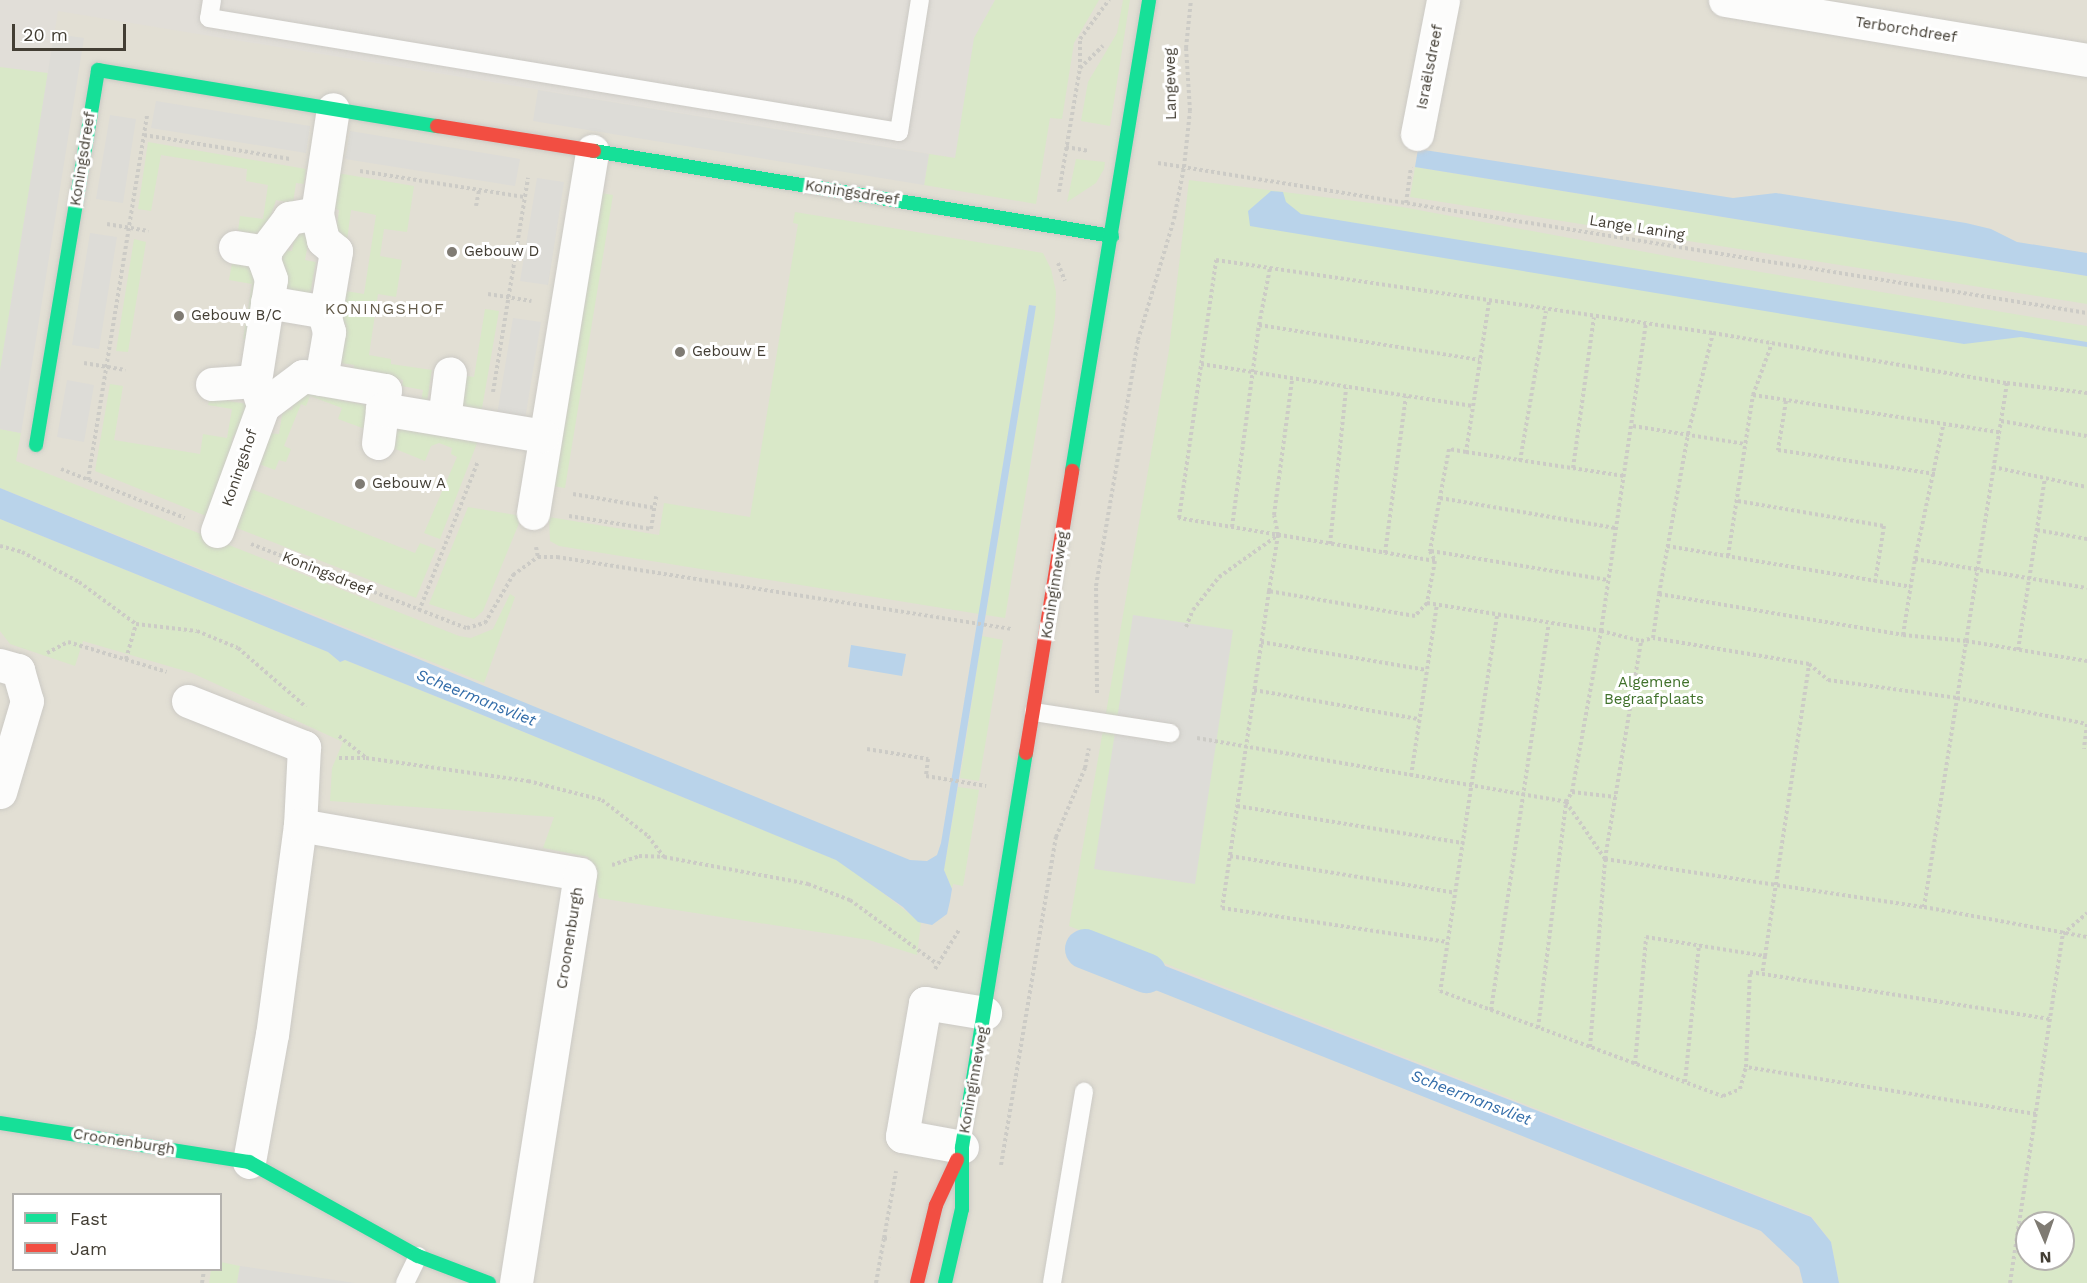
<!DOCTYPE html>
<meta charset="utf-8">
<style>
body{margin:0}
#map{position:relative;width:2087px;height:1283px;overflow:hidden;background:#eeede7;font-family:"Work Sans",sans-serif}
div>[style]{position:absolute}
.residential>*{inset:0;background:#e2dfd4}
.industrial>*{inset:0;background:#e1ded8}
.green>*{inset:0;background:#d9e8c8}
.parking>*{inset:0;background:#dddcd7}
.water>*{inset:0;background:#b9d3ea}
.canal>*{height:40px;margin:-20px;padding:0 20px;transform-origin:20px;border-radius:20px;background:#b9d3ea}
.path>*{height:4px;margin-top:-2px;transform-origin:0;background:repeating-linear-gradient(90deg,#cccbc6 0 3px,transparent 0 6px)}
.roads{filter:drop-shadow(0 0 2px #cccac5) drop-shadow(0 0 2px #cccac5)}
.lane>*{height:18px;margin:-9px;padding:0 9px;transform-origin:9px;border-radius:9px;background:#fcfcfb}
.street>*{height:33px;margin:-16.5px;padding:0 16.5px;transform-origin:16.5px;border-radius:16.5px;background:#fcfcfb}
.fast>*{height:14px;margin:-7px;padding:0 7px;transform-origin:7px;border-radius:7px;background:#16e098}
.jam>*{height:14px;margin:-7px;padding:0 7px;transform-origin:7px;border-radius:7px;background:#f24e42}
.dots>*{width:16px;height:16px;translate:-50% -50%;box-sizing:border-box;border:3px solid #fff;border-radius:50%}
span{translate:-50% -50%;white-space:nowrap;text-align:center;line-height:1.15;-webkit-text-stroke:6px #fff;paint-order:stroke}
.street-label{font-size:15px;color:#433e34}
.poi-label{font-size:15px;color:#433e34}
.left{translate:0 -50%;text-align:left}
.park-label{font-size:15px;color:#40712b}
.neighbourhood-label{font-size:16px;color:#655d4c;letter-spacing:1.5px}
.water-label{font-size:16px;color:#336da9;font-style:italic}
.legend{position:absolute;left:12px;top:1193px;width:210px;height:78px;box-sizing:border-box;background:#fff;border:2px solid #b4b2ae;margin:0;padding:8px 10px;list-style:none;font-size:18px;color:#433e34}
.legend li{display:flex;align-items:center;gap:12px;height:30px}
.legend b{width:30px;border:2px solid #b4b2ae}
.north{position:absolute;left:2015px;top:1211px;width:60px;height:60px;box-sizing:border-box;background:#fff;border:2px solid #b4b2ae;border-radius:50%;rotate:178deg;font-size:16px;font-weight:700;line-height:24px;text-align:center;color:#433e34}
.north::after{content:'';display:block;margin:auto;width:21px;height:27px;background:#7f7b73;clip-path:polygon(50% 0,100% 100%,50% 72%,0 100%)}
.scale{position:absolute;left:12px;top:24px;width:114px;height:27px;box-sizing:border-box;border:3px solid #433e34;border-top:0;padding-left:8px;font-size:18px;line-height:21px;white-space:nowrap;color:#433e34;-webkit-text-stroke:4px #fff;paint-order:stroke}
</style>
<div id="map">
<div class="residential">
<div style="clip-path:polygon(evenodd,0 0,2087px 0,2087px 1283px,0 1283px,0 0,14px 1194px,220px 1194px,220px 1270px,14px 1270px,14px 1194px,0 0,2027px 1223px,2063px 1223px,2063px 1259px,2027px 1259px,2027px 1223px)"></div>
</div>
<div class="industrial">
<div style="clip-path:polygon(0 0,1069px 0,1041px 172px,58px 11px,0 371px)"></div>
</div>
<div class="green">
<div style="clip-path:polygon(995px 0,1099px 0,1074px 43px,1062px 119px,1050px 118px,1036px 204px,924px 185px,929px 154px,955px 158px,974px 38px)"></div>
<div style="clip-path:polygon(1123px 0,1130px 0,1110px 126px,1081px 121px,1088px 82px,1117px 33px)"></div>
<div style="clip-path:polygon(0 67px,48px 73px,0 371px)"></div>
<div style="clip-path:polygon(148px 142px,306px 169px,304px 184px,296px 183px,293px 203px,276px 200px,265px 235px,238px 231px,240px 216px,263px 219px,268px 185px,246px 181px,247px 169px,161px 155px,151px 211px,138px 209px)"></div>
<div style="clip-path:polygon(1076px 159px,1105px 162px,1104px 169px,1096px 183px,1067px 202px)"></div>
<div style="clip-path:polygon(1415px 167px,2087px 276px,2087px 304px,1410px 197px)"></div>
<div style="clip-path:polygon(337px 173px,414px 186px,407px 232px,384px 229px,380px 256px,402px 260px,396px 297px,378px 294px,369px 355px,391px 359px,391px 364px,432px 370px,427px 402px,421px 402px,423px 390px,402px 386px,403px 380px,353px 372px,354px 365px,340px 363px,346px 324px,334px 321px,339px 290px,364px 294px,376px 215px,351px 210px,347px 240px,335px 238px,339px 210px,333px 208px)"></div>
<div style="clip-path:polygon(evenodd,1189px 180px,1402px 207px,1694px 261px,2087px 326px,2087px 1283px,1839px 1283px,1831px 1242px,1811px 1216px,1069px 926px,1169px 350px,1189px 180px,2027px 1223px,2063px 1223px,2063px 1259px,2027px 1259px,2027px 1223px)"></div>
<div style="clip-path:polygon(600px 193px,613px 195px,565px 488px,552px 486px)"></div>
<div style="clip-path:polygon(795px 212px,1043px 253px,1051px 269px,1056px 292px,1055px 317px,1005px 618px,986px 615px,1036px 306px,1029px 305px,979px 614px,559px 546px,550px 541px,549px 517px,659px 535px,664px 503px,750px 517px,798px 224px,793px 223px)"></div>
<div style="clip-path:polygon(296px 225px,311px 228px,305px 260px,316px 262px,310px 295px,282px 290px,286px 268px,274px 266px,277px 249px,292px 251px)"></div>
<div style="clip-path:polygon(134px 239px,146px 242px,128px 352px,116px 351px)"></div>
<div style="clip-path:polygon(232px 263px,260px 267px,254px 341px,243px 339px,252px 284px,229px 280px)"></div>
<div style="clip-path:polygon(485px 309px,499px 311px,481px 414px,450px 407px,455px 374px,474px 377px)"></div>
<div style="clip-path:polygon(110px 384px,123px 386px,114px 440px,200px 454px,203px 434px,227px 438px,232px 409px,208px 405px,210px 398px,248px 404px,238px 436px,233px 436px,225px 484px,211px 518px,95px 471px)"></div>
<div style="clip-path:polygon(295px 388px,340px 389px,338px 400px,368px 405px,365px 429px,338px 419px,342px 408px,310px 396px,306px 406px,301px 404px,284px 446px,291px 449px,286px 462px,279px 460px,275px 470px,259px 464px,249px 488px,415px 553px,420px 543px,436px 549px,416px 598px,229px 525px,252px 453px,264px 455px,267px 433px,279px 434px,283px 409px,292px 410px)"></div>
<div style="clip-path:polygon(398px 422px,479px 438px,440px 539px,424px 533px,457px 457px,451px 454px,452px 448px,439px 443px,431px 446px,425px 461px,393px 448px)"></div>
<div style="clip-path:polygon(0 429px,21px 433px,16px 461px,459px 636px,471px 638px,493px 629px,510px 594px,515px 597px,484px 683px,0 488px)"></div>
<div style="clip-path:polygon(468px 507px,522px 516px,483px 611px,474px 619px,429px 604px)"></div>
<div style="clip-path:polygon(0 519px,328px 652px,340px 662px,345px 660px,480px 714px,846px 864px,921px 923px,917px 955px,869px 940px,599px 898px,588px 857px,543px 848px,554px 817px,330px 801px,332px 768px,343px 742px,192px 673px,83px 641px,75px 666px,10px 644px,0 631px)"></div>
<div style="clip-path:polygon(982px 636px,1003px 640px,979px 781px,960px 778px)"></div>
<div style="clip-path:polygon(958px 787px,979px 790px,963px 886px,953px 884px,952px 889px,944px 870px)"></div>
<div style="clip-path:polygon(221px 1262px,240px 1266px,237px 1283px,209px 1283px,211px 1270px,220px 1270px)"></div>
</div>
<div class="parking">
<div style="clip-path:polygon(54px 34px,84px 38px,21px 433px,0 429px,0 371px)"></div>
<div style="clip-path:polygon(538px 90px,929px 154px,924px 185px,533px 121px)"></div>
<div style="clip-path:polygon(156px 101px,310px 126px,306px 153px,151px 128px)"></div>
<div style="clip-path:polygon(110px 115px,136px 119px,123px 203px,96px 199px)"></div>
<div style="clip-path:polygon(350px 131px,520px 159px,515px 186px,345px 159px)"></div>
<div style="clip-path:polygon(537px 178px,564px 182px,548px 285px,520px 281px)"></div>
<div style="clip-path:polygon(90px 233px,117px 237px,99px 349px,72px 345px)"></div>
<div style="clip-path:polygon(513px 318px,541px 322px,524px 425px,496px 421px)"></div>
<div style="clip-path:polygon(67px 380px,94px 385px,84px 442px,57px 437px)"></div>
<div style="clip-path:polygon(1133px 615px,1233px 630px,1195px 884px,1094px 869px)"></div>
<div style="clip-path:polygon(240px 1266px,355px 1283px,237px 1283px)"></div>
</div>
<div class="water">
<div style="clip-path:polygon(1418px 149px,1733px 198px,1776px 193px,1966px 223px,1991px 229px,2017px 242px,2087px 253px,2087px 276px,1415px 167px)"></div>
<div style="clip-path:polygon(1271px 191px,1283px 192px,1286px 202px,1301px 214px,2087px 342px,2087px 347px,2021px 337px,1964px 344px,1250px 226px,1248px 211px)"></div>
<div style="clip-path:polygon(1029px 305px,1036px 306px,944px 870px,952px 889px,950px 901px,947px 914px,932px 925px,918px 922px,903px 907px,836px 860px,480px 714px,345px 660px,340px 662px,328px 652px,0 519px,0 488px,910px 860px,927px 861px,937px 855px,941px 843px)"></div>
<div style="clip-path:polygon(851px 645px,906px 654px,902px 676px,848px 667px)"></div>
<div style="clip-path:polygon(1101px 941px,1811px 1217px,1831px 1242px,1839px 1283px,1803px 1283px,1799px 1267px,1761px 1231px,1090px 964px)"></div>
</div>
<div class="canal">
<div style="left:1085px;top:949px;width:66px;rotate:21.5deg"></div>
</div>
<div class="path">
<div style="left:1080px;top:68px;width:32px;rotate:-44deg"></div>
<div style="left:144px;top:135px;width:148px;rotate:9.3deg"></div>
<div style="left:1066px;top:147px;width:22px;rotate:10deg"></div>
<div style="left:1158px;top:163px;width:941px;rotate:9.17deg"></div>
<div style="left:360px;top:171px;width:167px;rotate:9deg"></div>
<div style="left:1059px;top:192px;width:126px;rotate:-80.4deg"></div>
<div style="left:1080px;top:68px;width:29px;rotate:-90deg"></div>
<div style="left:1080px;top:39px;width:49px;rotate:-53.4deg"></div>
<div style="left:1406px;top:203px;width:36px;rotate:-82deg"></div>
<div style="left:476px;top:206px;width:16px;rotate:-79deg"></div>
<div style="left:107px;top:224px;width:42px;rotate:9.7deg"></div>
<div style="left:1058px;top:263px;width:19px;rotate:69deg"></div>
<div style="left:488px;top:294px;width:44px;rotate:9.2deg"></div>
<div style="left:1489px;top:302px;width:152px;rotate:98.7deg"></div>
<div style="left:1466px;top:452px;width:17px;rotate:-170deg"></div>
<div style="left:1449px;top:449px;width:104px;rotate:100.6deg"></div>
<div style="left:1430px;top:551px;width:11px;rotate:63deg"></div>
<div style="left:1435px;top:561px;width:43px;rotate:100.8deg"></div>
<div style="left:1427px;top:603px;width:176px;rotate:9.1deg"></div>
<div style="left:1601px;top:631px;width:41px;rotate:14deg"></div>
<div style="left:1641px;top:641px;width:12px;rotate:-14deg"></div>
<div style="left:1259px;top:325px;width:58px;rotate:-79.1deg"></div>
<div style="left:84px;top:363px;width:42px;rotate:9.7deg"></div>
<div style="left:1201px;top:364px;width:275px;rotate:8.8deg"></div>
<div style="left:2007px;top:383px;width:81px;rotate:7.1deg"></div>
<div style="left:493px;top:392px;width:217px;rotate:-80.7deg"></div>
<div style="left:1753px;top:395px;width:249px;rotate:8.6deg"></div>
<div style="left:1786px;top:401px;width:50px;rotate:99.3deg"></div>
<div style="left:1778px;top:450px;width:159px;rotate:8.7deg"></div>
<div style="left:2001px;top:421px;width:87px;rotate:9.9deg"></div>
<div style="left:1633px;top:426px;width:113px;rotate:9.1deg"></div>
<div style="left:1466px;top:452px;width:160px;rotate:8.6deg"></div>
<div style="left:1520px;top:461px;width:152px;rotate:-80.2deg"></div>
<div style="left:1993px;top:467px;width:96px;rotate:12deg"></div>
<div style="left:1573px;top:468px;width:152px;rotate:-82.1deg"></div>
<div style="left:61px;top:469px;width:133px;rotate:21.6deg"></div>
<div style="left:88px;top:480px;width:369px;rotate:-80.8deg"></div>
<div style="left:573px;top:494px;width:83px;rotate:9.7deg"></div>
<div style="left:1440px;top:498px;width:179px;rotate:9.7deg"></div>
<div style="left:1738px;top:501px;width:148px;rotate:9.7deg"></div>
<div style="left:1884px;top:526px;width:57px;rotate:99.1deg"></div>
<div style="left:569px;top:516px;width:83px;rotate:9deg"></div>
<div style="left:651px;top:529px;width:33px;rotate:-81deg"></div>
<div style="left:1232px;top:527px;width:204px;rotate:-82.4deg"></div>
<div style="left:1259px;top:325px;width:223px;rotate:9deg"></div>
<div style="left:2037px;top:530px;width:51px;rotate:10.2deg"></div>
<div style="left:1278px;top:535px;width:20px;rotate:-101deg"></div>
<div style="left:1274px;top:515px;width:136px;rotate:-82.4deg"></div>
<div style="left:251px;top:544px;width:232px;rotate:21.3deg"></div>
<div style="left:467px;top:628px;width:19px;rotate:-16deg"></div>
<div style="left:485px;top:623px;width:56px;rotate:-59.7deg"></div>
<div style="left:513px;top:575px;width:31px;rotate:-36deg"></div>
<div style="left:1330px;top:544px;width:157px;rotate:-84.1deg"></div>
<div style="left:0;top:546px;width:23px;rotate:15deg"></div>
<div style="left:22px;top:552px;width:64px;rotate:27.8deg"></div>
<div style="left:79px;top:582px;width:71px;rotate:36.4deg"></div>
<div style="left:136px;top:624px;width:61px;rotate:6.5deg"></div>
<div style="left:197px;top:631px;width:44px;rotate:22.5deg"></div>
<div style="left:238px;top:648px;width:90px;rotate:40.9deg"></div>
<div style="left:1667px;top:546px;width:247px;rotate:9.5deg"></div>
<div style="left:536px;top:547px;width:10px;rotate:79deg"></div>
<div style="left:538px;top:557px;width:19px"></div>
<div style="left:557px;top:557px;width:461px;rotate:9deg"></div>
<div style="left:1431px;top:551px;width:179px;rotate:9.3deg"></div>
<div style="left:1385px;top:553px;width:158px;rotate:-82.4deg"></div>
<div style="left:1728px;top:556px;width:163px;rotate:-81.2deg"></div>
<div style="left:1753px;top:395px;width:55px;rotate:-69.9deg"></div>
<div style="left:1915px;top:559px;width:136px;rotate:-78.1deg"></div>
<div style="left:1435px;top:561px;width:260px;rotate:-170.5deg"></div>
<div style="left:1179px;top:518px;width:261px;rotate:-81.8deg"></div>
<div style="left:1216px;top:260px;width:502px;rotate:8.36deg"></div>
<div style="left:1713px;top:333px;width:298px;rotate:9.7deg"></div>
<div style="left:2007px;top:383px;width:531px;rotate:99deg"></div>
<div style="left:1659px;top:594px;width:163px;rotate:-79.7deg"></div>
<div style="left:1688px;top:434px;width:104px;rotate:-76.1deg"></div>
<div style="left:1427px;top:603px;width:18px;rotate:133deg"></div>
<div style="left:1415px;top:616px;width:148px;rotate:-170.3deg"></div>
<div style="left:1269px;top:591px;width:320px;rotate:98.4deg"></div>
<div style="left:1222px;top:908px;width:228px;rotate:8.6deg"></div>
<div style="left:419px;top:611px;width:161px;rotate:-68.5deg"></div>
<div style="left:1497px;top:616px;width:379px;rotate:98.6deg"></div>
<div style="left:1440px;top:991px;width:302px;rotate:20.4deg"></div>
<div style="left:1723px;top:1096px;width:18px;rotate:-22deg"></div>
<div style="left:1740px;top:1089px;width:23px;rotate:-75deg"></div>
<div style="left:1186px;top:627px;width:18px;rotate:-68deg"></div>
<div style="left:1193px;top:610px;width:42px;rotate:-51.8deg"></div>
<div style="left:1219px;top:577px;width:72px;rotate:-35.4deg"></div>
<div style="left:1278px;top:535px;width:57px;rotate:99.1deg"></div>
<div style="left:1903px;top:635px;width:63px;rotate:5.4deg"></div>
<div style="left:1966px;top:641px;width:123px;rotate:9.4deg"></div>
<div style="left:1261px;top:642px;width:168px;rotate:9.6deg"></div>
<div style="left:2018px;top:650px;width:174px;rotate:-81.1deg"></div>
<div style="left:47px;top:653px;width:24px;rotate:-28deg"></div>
<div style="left:68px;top:642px;width:103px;rotate:16.9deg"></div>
<div style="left:126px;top:659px;width:36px;rotate:-74deg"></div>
<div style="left:1809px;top:664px;width:25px;rotate:40deg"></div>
<div style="left:1828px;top:680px;width:130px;rotate:7.9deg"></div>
<div style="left:1957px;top:698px;width:133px;rotate:11.3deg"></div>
<div style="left:2087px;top:724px;width:25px;rotate:97deg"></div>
<div style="left:1254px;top:690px;width:168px;rotate:10deg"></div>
<div style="left:1097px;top:693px;width:107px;rotate:-90.5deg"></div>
<div style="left:1096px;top:586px;width:250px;rotate:-80.3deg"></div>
<div style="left:1138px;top:340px;width:126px;rotate:-73.4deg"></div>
<div style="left:1174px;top:219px;width:53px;rotate:-79.1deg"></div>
<div style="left:1184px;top:167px;width:56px;rotate:-83.9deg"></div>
<div style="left:1190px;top:111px;width:63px;rotate:-93.6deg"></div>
<div style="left:1186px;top:48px;width:48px;rotate:-84.1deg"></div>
<div style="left:339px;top:736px;width:35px;rotate:39deg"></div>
<div style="left:366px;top:758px;width:164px;rotate:8.1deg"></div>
<div style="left:528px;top:781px;width:76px;rotate:14.4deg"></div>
<div style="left:602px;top:800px;width:58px;rotate:38deg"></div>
<div style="left:648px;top:836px;width:26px;rotate:53deg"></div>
<div style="left:1197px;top:738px;width:375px;rotate:9.8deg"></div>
<div style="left:1566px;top:802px;width:69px;rotate:55.6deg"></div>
<div style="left:1605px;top:859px;width:323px;rotate:8.6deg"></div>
<div style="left:1924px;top:907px;width:166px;rotate:10.4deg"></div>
<div style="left:867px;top:749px;width:62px;rotate:9.3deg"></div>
<div style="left:928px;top:759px;width:17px;rotate:97deg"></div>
<div style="left:926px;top:776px;width:61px;rotate:9.5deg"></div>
<div style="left:339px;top:758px;width:26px"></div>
<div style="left:1411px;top:776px;width:173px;rotate:-81.4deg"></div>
<div style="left:1572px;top:792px;width:44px;rotate:6.5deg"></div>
<div style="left:1237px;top:806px;width:230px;rotate:9.3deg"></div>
<div style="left:1230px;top:856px;width:228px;rotate:9.3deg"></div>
<div style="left:612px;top:865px;width:28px;rotate:-18deg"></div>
<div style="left:639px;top:856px;width:25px;rotate:2deg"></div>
<div style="left:664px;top:857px;width:147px;rotate:10.6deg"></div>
<div style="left:808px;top:884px;width:45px;rotate:20.9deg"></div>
<div style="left:850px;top:900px;width:108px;rotate:36.3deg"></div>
<div style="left:1765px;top:956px;width:295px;rotate:-81.4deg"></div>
<div style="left:1809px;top:664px;width:158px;rotate:-170.5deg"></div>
<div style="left:1653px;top:638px;width:44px;rotate:-82.2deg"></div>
<div style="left:1659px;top:594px;width:247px;rotate:9.5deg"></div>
<div style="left:1903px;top:635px;width:77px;rotate:-81deg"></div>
<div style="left:1915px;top:559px;width:174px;rotate:9.6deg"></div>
<div style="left:935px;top:969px;width:46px;rotate:-58.4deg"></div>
<div style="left:1491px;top:1010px;width:390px;rotate:-81.5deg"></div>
<div style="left:1538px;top:1028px;width:228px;rotate:-82.9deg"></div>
<div style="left:1566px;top:802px;width:12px;rotate:-59deg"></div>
<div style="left:1572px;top:792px;width:164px;rotate:-79.8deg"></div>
<div style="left:1601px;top:631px;width:310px;rotate:-81.7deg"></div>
<div style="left:1590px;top:1047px;width:189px;rotate:-85.4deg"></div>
<div style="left:1605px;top:859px;width:221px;rotate:-80.6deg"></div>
<div style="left:1635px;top:1064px;width:127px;rotate:-85deg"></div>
<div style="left:1646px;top:937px;width:121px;rotate:9.1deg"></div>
<div style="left:1765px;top:956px;width:18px;rotate:99deg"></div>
<div style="left:1685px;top:1082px;width:138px;rotate:-84.2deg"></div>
<div style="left:2036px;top:1114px;width:294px;rotate:-170.8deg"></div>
<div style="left:1746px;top:1067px;width:95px;rotate:-87.6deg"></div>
<div style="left:1750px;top:972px;width:305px;rotate:8.9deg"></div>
<div style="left:1001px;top:1165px;width:333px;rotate:-80.5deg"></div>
<div style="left:1056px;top:837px;width:75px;rotate:-67.2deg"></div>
<div style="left:1085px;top:768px;width:20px;rotate:-79deg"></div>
<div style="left:884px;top:1238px;width:68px;rotate:-79.8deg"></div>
<div style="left:202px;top:1283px;width:13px;rotate:-81deg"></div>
<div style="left:876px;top:1283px;width:46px;rotate:-79.9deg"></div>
<div style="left:884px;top:1238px;width:6px;rotate:9deg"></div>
<div style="left:2010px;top:1283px;width:353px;rotate:-81.4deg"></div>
<div style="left:2063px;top:934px;width:32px;rotate:-41deg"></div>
</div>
<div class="roads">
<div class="lane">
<div style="left:212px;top:0;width:18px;rotate:99deg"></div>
<div style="left:209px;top:18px;width:699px;rotate:9.38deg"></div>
<div style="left:899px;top:132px;width:134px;rotate:-81deg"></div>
<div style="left:1034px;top:712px;width:138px;rotate:8.8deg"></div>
<div style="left:405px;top:1283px;width:30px;rotate:-64deg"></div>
<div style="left:1052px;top:1283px;width:194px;rotate:-80.5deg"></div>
</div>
<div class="street">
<div style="left:1725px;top:0;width:367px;rotate:9.4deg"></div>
<div style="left:1417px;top:134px;width:136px;rotate:-79deg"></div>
<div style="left:235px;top:247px;width:31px;rotate:9deg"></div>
<div style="left:267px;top:302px;width:60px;rotate:9.6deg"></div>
<div style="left:321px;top:379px;width:48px;rotate:-80.3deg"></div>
<div style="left:329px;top:332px;width:16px;rotate:-105deg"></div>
<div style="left:325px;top:317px;width:67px;rotate:-80.5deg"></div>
<div style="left:336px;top:251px;width:17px;rotate:-140deg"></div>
<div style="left:323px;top:240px;width:28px;rotate:-103deg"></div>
<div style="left:317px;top:213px;width:105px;rotate:-81.3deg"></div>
<div style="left:212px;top:384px;width:43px;rotate:-4deg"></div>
<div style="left:263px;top:406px;width:26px;rotate:-108deg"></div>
<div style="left:255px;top:381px;width:103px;rotate:-81.1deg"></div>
<div style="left:271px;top:279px;width:20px;rotate:-110deg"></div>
<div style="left:264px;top:260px;width:11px;rotate:-80deg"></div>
<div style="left:266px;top:249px;width:39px;rotate:-53deg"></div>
<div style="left:289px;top:218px;width:28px;rotate:-10deg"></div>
<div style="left:444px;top:419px;width:46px;rotate:-82.6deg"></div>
<div style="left:378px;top:443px;width:34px;rotate:-83deg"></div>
<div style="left:533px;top:513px;width:367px;rotate:-80.7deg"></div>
<div style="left:217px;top:531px;width:133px;rotate:-69.8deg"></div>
<div style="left:263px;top:406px;width:50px;rotate:-36.9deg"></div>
<div style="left:303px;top:376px;width:83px;rotate:9.7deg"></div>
<div style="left:385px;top:390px;width:19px;rotate:99deg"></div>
<div style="left:382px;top:409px;width:163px;rotate:9.5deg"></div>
<div style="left:0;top:665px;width:19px;rotate:16deg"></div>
<div style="left:18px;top:670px;width:32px;rotate:74deg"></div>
<div style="left:27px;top:701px;width:95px;rotate:106.5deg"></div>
<div style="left:188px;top:701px;width:125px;rotate:21.6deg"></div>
<div style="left:304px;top:747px;width:78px;rotate:92.9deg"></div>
<div style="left:300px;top:825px;width:211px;rotate:97.6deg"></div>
<div style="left:272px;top:1034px;width:130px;rotate:100.2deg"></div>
<div style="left:300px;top:825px;width:284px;rotate:9.9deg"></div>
<div style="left:580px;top:874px;width:414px;rotate:98.9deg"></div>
<div style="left:962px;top:1147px;width:61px;rotate:-169.6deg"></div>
<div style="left:902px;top:1136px;width:135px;rotate:-80.2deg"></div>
<div style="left:925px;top:1003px;width:61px;rotate:9.5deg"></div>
</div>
<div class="fast">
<div style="left:594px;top:151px;width:525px;rotate:9.32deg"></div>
<div style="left:36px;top:445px;width:380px;rotate:-80.6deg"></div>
<div style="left:98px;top:70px;width:344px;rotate:9.4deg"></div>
<div style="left:1072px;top:471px;width:477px;rotate:-80.7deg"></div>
<div style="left:0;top:1123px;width:252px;rotate:8.9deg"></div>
<div style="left:249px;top:1162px;width:193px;rotate:29.1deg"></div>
<div style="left:418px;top:1256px;width:76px;rotate:20.8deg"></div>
<div style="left:945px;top:1283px;width:76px;rotate:-77.1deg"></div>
<div style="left:962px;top:1209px;width:62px;rotate:-90deg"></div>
<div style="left:962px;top:1147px;width:399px;rotate:-80.8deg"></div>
</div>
<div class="jam">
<div style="left:437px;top:126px;width:159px;rotate:9deg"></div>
<div style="left:1026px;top:753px;width:286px;rotate:-80.7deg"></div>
<div style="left:917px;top:1283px;width:80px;rotate:-76.3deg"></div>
<div style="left:936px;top:1205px;width:50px;rotate:-65deg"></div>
</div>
</div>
<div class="dots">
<div style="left:452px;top:252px;background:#7f7b73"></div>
<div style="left:179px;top:316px;background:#7f7b73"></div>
<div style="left:680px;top:352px;background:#7f7b73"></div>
<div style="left:360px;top:484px;background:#7f7b73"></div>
</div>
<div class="street-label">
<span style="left:1906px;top:30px;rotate:9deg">Terborchdreef</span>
<span style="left:1430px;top:67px;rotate:-79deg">Israëlsdreef</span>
<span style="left:1171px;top:84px;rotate:-91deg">Langeweg</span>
<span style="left:83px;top:159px;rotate:-81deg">Koningsdreef</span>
<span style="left:852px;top:193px;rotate:9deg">Koningsdreef</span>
<span style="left:1637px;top:228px;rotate:9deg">Lange Laning</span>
<span style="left:240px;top:468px;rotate:-71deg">Koningshof</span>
<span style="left:327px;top:574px;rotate:22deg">Koningsdreef</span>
<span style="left:1055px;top:585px;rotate:-81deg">Koninginneweg</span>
<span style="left:570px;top:938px;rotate:-81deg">Croonenburgh</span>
<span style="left:974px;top:1080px;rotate:-80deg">Koninginneweg</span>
<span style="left:124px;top:1142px;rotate:9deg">Croonenburgh</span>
</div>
<div class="poi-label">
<span class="left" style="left:464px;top:252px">Gebouw D</span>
<span class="left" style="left:191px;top:316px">Gebouw B/C</span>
<span class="left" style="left:692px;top:352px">Gebouw E</span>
<span class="left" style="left:372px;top:484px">Gebouw A</span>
</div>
<div class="park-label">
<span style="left:1654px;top:691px">Algemene<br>Begraafplaats</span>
</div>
<div class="neighbourhood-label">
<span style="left:385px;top:309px">KONINGSHOF</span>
</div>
<div class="water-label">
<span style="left:476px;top:698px;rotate:22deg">Scheermansvliet</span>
<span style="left:1471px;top:1098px;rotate:21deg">Scheermansvliet</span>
</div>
<ul class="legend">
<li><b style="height:8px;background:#16e098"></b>Fast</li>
<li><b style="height:8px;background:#f24e42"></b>Jam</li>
</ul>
<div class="north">N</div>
<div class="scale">20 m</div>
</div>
